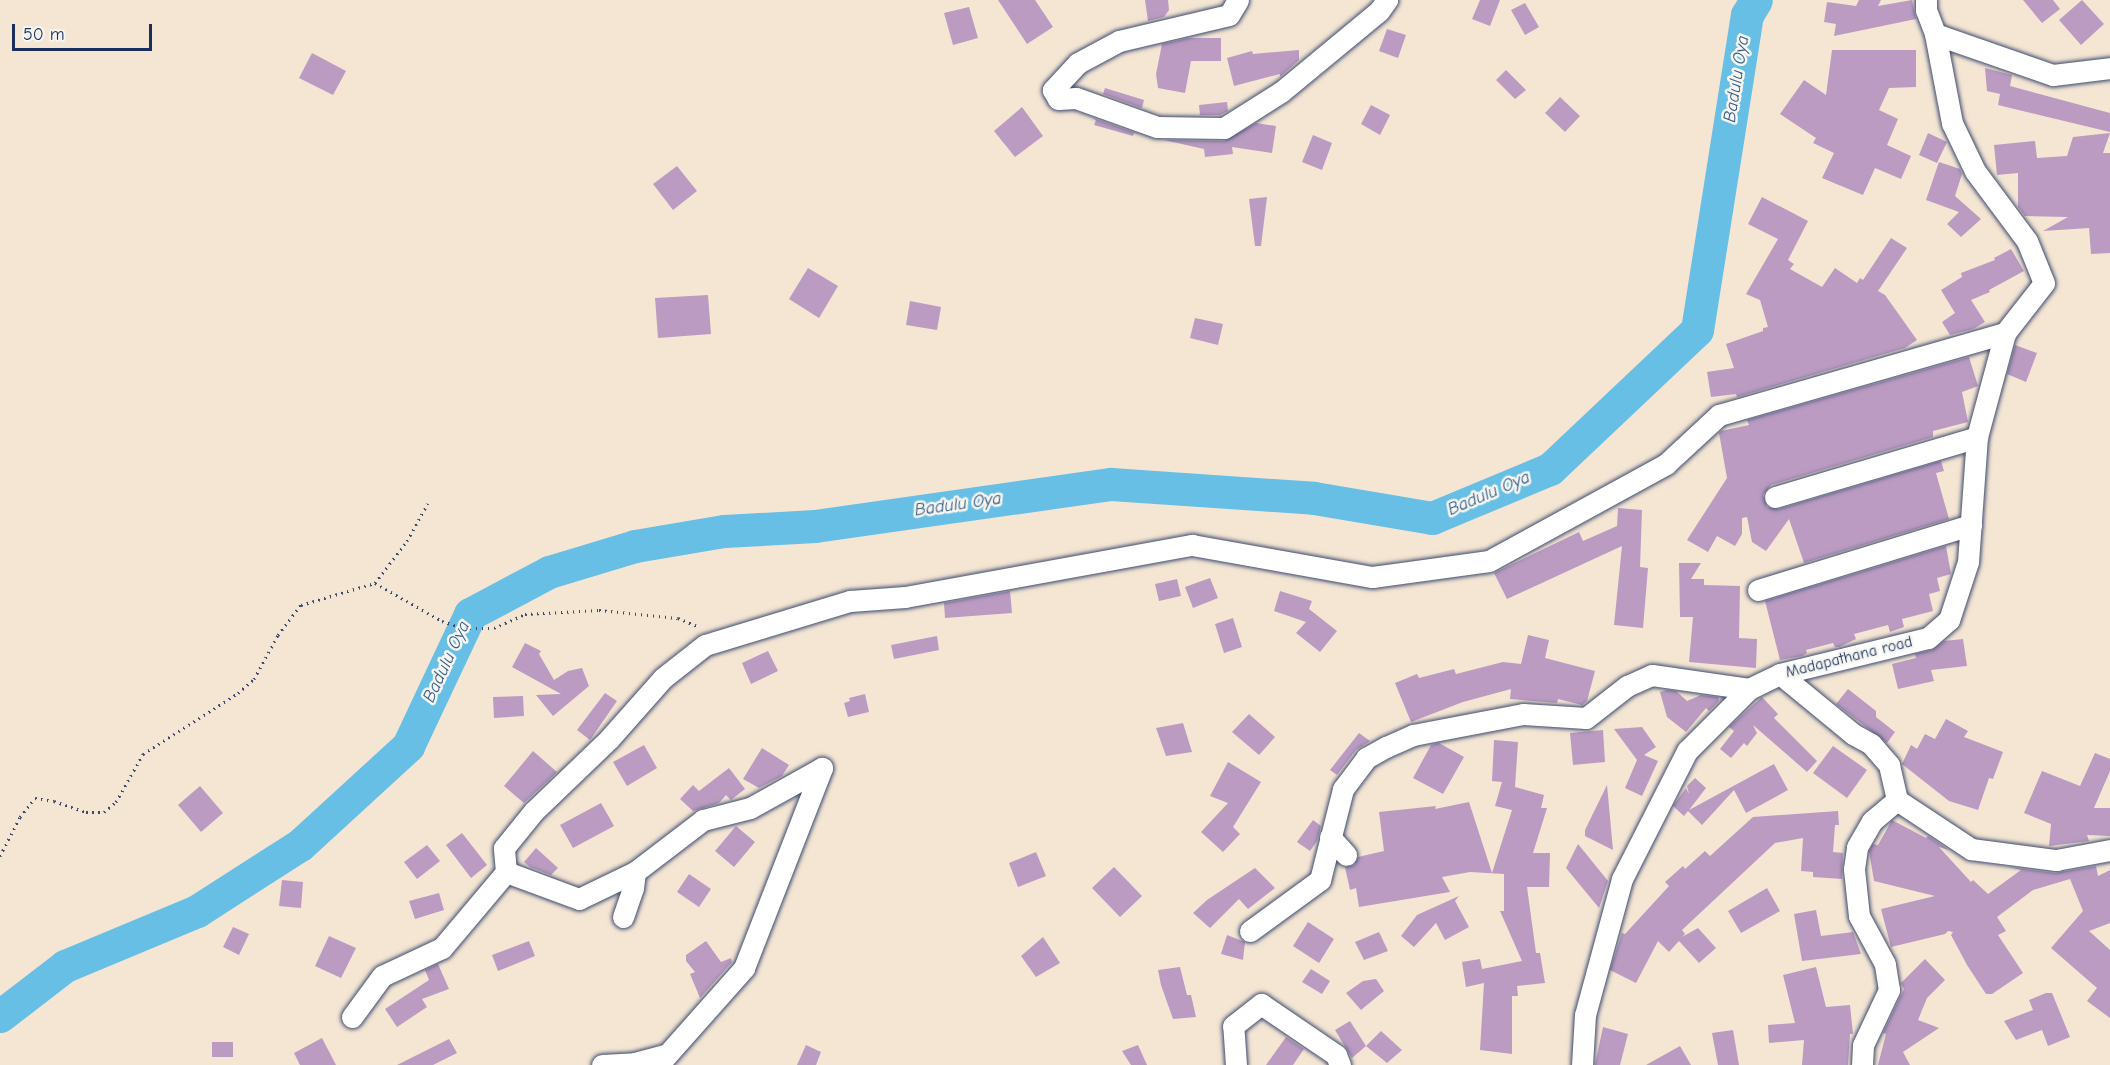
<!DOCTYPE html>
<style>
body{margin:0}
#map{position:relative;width:2110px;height:1065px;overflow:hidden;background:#f5e6d4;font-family:"Comic Neue",sans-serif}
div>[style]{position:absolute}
.river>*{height:33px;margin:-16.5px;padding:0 16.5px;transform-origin:16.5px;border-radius:16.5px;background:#68bfe5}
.building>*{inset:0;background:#bb9bc2}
.path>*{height:3px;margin-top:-1.5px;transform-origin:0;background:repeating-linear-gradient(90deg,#3c4a70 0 1.5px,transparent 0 6px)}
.roads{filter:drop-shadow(0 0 2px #3c4a70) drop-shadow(0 0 2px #3c4a70)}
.minor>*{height:21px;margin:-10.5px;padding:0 10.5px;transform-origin:10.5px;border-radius:10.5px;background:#fff}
span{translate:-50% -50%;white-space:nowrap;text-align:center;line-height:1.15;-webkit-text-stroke:5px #f6f6f2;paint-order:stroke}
.street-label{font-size:16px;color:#1b2f5e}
.water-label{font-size:18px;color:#325a86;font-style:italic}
.scale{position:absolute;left:12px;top:24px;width:140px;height:27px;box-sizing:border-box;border:3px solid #1b2f5e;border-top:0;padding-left:8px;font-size:18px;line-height:21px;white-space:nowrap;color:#1b2f5e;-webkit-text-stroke:4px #f6f6f2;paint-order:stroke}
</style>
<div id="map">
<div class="river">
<div style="left:0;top:1016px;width:82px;rotate:-37.6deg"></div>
<div style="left:65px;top:966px;width:143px;rotate:-22.6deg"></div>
<div style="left:197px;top:911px;width:122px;rotate:-32.7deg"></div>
<div style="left:300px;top:845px;width:147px;rotate:-42.5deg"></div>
<div style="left:408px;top:746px;width:146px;rotate:-64.8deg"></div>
<div style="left:470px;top:614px;width:89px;rotate:-28deg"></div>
<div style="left:549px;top:572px;width:90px;rotate:-16.8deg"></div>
<div style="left:635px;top:546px;width:90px;rotate:-9.6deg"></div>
<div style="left:724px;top:531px;width:91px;rotate:-3.1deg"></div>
<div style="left:815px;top:526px;width:299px;rotate:-8.1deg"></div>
<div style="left:1111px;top:484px;width:203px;rotate:3.9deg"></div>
<div style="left:1314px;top:498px;width:120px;rotate:9.6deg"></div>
<div style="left:1432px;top:518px;width:128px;rotate:-22.6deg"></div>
<div style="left:1550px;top:469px;width:202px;rotate:-43.4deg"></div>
<div style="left:1697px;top:330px;width:319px;rotate:-81deg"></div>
<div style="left:1747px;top:15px;width:17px;rotate:-59deg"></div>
</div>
<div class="building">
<div style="clip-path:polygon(998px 0,1035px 0,1053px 27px,1027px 44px)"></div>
<div style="clip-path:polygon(1145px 0,1168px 0,1169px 10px,1164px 17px,1148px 21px)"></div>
<div style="clip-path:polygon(1480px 0,1500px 0,1490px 26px,1472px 19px)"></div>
<div style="clip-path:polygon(1859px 0,1881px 0,1878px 6px,1912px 0,1916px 19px,1834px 36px,1836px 24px,1824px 22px,1827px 2px,1856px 6px)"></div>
<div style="clip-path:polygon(2023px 0,2053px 0,2060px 9px,2042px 23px)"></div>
<div style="clip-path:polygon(2082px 0,2104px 24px,2081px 45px,2059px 20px)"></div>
<div style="clip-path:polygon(1525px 3px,1539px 27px,1525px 35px,1511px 10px)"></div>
<div style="clip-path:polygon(969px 7px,978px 38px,953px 45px,944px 13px)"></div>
<div style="clip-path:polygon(1387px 29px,1406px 35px,1398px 58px,1379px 51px)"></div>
<div style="clip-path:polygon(1188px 38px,1221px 38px,1221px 61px,1191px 61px,1185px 93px,1158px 88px,1156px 74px,1162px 44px)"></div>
<div style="clip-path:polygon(1299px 50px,1299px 60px,1280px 77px,1280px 74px,1234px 86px,1227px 58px,1252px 51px,1253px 54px)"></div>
<div style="clip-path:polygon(1832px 50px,1916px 50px,1916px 87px,1889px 88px,1879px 110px,1898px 119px,1887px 145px,1911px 156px,1901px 179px,1875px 168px,1863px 195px,1822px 178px,1834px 153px,1813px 143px,1816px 138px,1780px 114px,1804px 80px,1826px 95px)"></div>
<div style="clip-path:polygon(312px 53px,346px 71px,333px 95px,299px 78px)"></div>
<div style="clip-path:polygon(1985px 68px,2012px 75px,2010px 86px,2110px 113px,2110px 132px,1998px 105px,2000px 94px,1987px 91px)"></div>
<div style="clip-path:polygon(1506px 70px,1526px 90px,1515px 99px,1496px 80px)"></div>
<div style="clip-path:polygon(1105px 88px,1144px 100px,1142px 108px,1103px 94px)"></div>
<div style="clip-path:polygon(1560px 97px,1580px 116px,1565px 132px,1545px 113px)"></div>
<div style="clip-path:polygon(1227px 102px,1228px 111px,1220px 115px,1200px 115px,1199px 105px)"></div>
<div style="clip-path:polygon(1371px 105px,1390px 115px,1380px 135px,1361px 124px)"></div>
<div style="clip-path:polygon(1022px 107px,1043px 136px,1015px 157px,994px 131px)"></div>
<div style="clip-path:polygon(1090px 117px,1141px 135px,1134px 133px,1133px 136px,1094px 125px,1096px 120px)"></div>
<div style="clip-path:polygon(1256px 123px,1276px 126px,1272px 153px,1232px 147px,1233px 154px,1205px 157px,1204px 149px,1164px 140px,1224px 141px)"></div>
<div style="clip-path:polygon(1928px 133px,1947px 142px,1937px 163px,1919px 155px)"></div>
<div style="clip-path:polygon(2110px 133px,2103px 153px,2110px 153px,2110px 253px,2091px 254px,2089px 228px,2043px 231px,2068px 217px,2025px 216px,2018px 207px,2018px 173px,1997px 175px,1994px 145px,2035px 141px,2037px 158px,2067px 156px,2073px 137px)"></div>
<div style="clip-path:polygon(1313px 135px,1332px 143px,1322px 170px,1302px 162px)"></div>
<div style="clip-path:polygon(1939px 162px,1960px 169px,1962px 174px,1955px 196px,1981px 219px,1961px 237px,1947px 224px,1959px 212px,1926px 200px)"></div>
<div style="clip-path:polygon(677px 166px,697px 191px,673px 210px,653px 184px)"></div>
<div style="clip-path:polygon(1267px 197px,1261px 246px,1255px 246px,1249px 199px)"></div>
<div style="clip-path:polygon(1762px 197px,1808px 221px,1788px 260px,1794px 264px,1790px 269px,1822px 287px,1835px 268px,1857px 283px,1860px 278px,1863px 280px,1891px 238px,1907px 248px,1878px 291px,1885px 295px,1917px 340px,1905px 348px,1737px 397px,1736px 394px,1711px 397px,1707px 372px,1734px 368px,1726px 344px,1763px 331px,1763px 328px,1768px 327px,1760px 300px,1746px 294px,1778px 239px,1748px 224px)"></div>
<div style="clip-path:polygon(2011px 249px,2024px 271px,1989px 290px,1990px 292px,1971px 300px,1985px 322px,1973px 329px,1950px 335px,1942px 322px,1955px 313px,1941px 290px,1962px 277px,1961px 273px,1995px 260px,1994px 258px)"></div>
<div style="clip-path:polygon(808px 268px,838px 286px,819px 318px,789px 299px)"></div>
<div style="clip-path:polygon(708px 295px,711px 334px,658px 338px,655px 298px)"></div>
<div style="clip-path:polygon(910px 301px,941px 307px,937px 330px,906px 325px)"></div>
<div style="clip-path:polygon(1195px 318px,1223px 324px,1218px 345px,1190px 338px)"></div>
<div style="clip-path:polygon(2015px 345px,2037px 353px,2026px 382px,2007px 374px)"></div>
<div style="clip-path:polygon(1969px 357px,1978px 386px,1962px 392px,1968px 422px,1933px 431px,1933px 437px,1771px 485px,1763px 495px,1767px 507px,1779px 509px,1941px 461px,1944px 471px,1936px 473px,1949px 519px,1804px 563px,1789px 519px,1766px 551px,1752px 542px,1747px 517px,1742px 518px,1742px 534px,1735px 546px,1717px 536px,1708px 552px,1687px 540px,1727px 478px,1719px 433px,1721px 431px,1749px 425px,1747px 420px)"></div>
<div style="clip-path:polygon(1618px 508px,1642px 510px,1640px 567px,1648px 568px,1643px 628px,1614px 625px,1622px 546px,1507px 599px,1494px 573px,1579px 532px,1583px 541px,1617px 526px)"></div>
<div style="clip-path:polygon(1946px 546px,1951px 574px,1937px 578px,1940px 591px,1929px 594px,1933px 611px,1902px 619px,1904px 627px,1890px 632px,1888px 625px,1854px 634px,1856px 639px,1839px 647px,1835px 647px,1833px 643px,1806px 650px,1807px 653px,1802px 656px,1780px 660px,1765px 601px)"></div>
<div style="clip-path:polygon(1679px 563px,1701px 563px,1691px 579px,1704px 579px,1704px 585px,1740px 586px,1739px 638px,1757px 639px,1756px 668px,1689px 662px,1693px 617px,1680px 617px)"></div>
<div style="clip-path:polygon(1210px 578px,1218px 598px,1193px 608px,1185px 587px)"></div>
<div style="clip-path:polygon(1177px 579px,1181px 596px,1159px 601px,1155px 584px)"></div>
<div style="clip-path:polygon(1010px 591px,1012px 613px,945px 618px,944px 603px)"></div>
<div style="clip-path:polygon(1280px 591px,1312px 601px,1309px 609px,1337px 631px,1320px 652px,1296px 633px,1306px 622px,1274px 611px)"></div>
<div style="clip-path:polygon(1233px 618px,1242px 647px,1224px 653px,1215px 624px)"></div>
<div style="clip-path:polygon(1528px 635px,1549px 640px,1545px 658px,1595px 671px,1587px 701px,1582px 705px,1558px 699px,1557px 703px,1510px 699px,1511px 689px,1463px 702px,1411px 722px,1395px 683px,1417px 674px,1419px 678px,1454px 669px,1456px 674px,1503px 662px,1521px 664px)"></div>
<div style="clip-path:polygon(937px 636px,939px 650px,894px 659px,891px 645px)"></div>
<div style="clip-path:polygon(1963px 639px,1967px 666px,1931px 670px,1934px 681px,1898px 689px,1892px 664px,1916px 658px,1915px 654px,1932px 650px,1944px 641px)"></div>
<div style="clip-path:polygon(525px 643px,541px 651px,539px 654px,554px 680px,568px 671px,582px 668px,589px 686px,553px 716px,536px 695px,561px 694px,512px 667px)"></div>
<div style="clip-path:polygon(768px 651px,778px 671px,751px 684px,742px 663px)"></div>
<div style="clip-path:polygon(1848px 689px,1876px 711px,1876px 717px,1895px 732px,1887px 743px,1836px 704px)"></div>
<div style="clip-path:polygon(1667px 690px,1676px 691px,1687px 701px,1701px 695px,1718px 697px,1719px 701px,1709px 711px,1706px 708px,1686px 732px,1667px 717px,1660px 692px)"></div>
<div style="clip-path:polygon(605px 693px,617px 701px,590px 740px,577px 730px)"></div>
<div style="clip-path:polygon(865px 694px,869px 712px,848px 717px,844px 703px,850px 701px,849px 698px)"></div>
<div style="clip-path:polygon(523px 696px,524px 716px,494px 718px,493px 697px)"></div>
<div style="clip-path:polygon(1762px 697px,1778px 714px,1774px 718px,1817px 761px,1807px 772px,1753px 725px,1757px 733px,1747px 746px,1744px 743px,1731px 758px,1720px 749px,1734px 731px,1729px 727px)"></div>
<div style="clip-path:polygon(1249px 714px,1275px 737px,1259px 755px,1232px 732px)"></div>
<div style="clip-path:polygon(1946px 719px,1968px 731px,1964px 737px,2003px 752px,1993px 779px,1989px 778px,1978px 810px,1949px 801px,1902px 764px,1911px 745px,1917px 749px,1925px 734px,1935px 739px)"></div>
<div style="clip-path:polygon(1183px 723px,1192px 752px,1166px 756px,1156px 728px)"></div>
<div style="clip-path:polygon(1642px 727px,1656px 747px,1644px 755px,1658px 761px,1642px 796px,1625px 788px,1637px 760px,1614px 729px)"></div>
<div style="clip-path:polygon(1603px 730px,1605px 762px,1573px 765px,1570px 733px)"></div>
<div style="clip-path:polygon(1359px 733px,1370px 741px,1356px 750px,1337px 775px,1330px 770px)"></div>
<div style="clip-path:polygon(1494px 740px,1518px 742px,1515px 787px,1544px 795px,1541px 808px,1547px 808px,1533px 853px,1550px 853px,1549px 887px,1527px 887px,1536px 953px,1540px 953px,1545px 983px,1517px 986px,1518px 996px,1512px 996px,1512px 1054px,1480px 1050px,1484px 983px,1466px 987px,1462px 962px,1480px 959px,1482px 969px,1522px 961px,1500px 911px,1504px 911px,1504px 874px,1470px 872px,1442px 877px,1450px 892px,1359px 907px,1356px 888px,1350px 890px,1345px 867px,1354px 865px,1358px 857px,1384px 851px,1379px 812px,1436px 806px,1435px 809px,1469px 802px,1492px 873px,1512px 810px,1495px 806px,1502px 782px,1492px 781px)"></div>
<div style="clip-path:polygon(1439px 743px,1464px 757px,1443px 794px,1413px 778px,1431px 745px)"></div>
<div style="clip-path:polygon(644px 745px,657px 768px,627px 786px,613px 762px)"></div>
<div style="clip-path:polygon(1833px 746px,1867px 770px,1847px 798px,1813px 773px)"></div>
<div style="clip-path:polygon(762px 748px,789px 765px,782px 776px,759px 788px,743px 779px)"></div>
<div style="clip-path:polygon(533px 751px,557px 772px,524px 803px,504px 786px)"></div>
<div style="clip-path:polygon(2095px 753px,2110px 759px,2110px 771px,2094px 808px,2110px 808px,2110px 836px,2087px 835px,2089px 841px,2049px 846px,2051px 824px,2024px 813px,2042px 771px,2080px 786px)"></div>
<div style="clip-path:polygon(1228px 762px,1261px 782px,1233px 827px,1240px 834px,1223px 852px,1201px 832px,1228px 803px,1210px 796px)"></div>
<div style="clip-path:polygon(1774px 764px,1788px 790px,1746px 813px,1734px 790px,1702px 825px,1688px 811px,1684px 816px,1673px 806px,1686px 788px,1689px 794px,1687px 786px,1695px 778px,1706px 788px,1689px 810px)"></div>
<div style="clip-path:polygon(729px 768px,745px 789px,731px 800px,726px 795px,719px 803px,693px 811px,680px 799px,693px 785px,699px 791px)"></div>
<div style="clip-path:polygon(1607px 785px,1613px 850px,1585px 836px,1585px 830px)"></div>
<div style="clip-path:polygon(200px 786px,223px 813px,201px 832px,178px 805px)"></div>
<div style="clip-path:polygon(601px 803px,614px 826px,573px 848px,560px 825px)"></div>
<div style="clip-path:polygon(1838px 811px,1839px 825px,1835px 825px,1833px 852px,1843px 853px,1842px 879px,1813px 877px,1813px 872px,1801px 871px,1803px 838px,1775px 843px,1682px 930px,1685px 934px,1682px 937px,1698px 928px,1716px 948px,1699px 963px,1679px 941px,1669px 952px,1658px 941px,1636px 983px,1610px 970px,1622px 933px,1625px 934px,1669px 886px,1665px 882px,1683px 866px,1685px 869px,1705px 851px,1710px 856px,1753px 817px)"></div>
<div style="clip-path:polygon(1313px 820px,1321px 826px,1317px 841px,1310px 851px,1297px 842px)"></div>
<div style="clip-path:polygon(1892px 820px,1926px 838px,1928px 836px,1949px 850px,1939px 847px,1971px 882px,1973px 880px,1988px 894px,2021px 870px,2009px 867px,2055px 873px,2096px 866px,2098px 876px,2110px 870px,2110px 923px,2089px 931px,2110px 950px,2110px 1018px,2087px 1001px,2097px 988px,2051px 948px,2083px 911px,2070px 879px,2033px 890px,1997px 917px,2006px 931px,1998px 935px,2023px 973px,1992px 994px,1986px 994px,1967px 965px,1951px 935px,1953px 932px,1948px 931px,1945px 934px,1891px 947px,1881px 909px,1935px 896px,1874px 881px,1869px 851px,1873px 844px,1878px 845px)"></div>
<div style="clip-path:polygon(736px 826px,755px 842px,734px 867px,715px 851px)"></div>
<div style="clip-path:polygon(462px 833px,487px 865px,471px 878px,446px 845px)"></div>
<div style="clip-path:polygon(1578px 844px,1608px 881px,1599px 908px,1566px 868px)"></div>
<div style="clip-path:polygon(427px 845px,440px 861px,417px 879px,404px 862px)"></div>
<div style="clip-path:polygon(536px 848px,558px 868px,551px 875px,530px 867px,524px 862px)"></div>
<div style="clip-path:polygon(1036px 852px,1046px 876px,1018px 887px,1009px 863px)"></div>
<div style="clip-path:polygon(1114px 867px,1142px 896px,1120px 917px,1092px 888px)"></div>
<div style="clip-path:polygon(1255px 868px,1275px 888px,1248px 909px,1239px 899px,1210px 928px,1193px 913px,1207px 900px)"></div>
<div style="clip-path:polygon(689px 874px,711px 889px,699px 907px,677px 892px)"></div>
<div style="clip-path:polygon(282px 880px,303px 882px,301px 908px,279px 906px)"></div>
<div style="clip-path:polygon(1767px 888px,1780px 911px,1741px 933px,1728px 911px)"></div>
<div style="clip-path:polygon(439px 893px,444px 910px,415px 919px,409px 901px)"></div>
<div style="clip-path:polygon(1459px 896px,1455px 901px,1469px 927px,1445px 940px,1436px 923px,1414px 947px,1401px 936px,1417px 915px)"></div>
<div style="clip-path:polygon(1816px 910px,1821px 936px,1853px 932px,1861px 954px,1802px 961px,1794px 914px)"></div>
<div style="clip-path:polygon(1308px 922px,1334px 939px,1319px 963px,1293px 946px)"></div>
<div style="clip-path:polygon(233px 927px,249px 934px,239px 955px,223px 947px)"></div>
<div style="clip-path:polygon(1379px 932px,1388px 951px,1364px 960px,1355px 942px)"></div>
<div style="clip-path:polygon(1227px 935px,1245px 942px,1243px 960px,1221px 954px)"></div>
<div style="clip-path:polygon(329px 936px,356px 948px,341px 978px,315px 966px)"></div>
<div style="clip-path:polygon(1043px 937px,1060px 963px,1036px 977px,1021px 956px)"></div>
<div style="clip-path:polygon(529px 941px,535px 956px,498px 971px,492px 955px)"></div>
<div style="clip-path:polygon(706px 941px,721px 962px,731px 958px,732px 962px,700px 998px,690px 974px,695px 972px,686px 961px,686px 955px)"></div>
<div style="clip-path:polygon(1925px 959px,1945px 980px,1927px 998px,1918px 1020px,1939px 1028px,1903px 1052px,1910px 1065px,1878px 1065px,1886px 1034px,1883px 1033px,1904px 989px,1901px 983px)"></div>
<div style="clip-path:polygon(438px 964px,449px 989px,422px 999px,427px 1007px,397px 1027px,385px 1009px,429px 980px,425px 970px)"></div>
<div style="clip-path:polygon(1180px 967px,1187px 995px,1191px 995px,1196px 1017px,1173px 1019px,1161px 985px,1158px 970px)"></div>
<div style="clip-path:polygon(1816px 967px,1826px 1007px,1850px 1005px,1853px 1034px,1850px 1034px,1848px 1065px,1802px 1065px,1804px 1040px,1769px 1043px,1768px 1025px,1795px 1023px,1783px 975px)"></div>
<div style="clip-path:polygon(1311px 969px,1330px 981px,1322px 994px,1302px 982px)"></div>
<div style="clip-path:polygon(1376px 979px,1384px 991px,1361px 1010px,1346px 993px,1363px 981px)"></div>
<div style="clip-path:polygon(2046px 993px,2052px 993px,2070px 1037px,2048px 1046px,2042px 1030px,2016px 1040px,2004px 1021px,2033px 1010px,2029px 1000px)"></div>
<div style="clip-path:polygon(1350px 1021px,1366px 1046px,1352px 1058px,1335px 1030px)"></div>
<div style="clip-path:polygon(1603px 1027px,1628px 1034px,1620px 1065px,1595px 1065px)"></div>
<div style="clip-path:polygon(1733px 1030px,1739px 1065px,1718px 1065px,1712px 1033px)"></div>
<div style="clip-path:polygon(1381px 1031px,1402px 1050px,1387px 1063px,1366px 1046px)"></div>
<div style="clip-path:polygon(1286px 1037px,1304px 1049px,1293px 1065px,1266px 1065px)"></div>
<div style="clip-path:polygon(322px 1038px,336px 1065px,300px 1065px,294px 1053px)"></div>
<div style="clip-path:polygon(449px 1039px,457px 1053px,433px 1065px,397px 1065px)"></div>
<div style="clip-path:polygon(212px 1042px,233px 1042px,233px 1057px,212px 1057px)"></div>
<div style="clip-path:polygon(806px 1045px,821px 1052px,816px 1065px,797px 1065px)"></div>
<div style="clip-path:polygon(1138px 1045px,1147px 1065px,1131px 1065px,1122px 1051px)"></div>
<div style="clip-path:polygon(1680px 1046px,1691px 1065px,1646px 1065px)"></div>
</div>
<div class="path">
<div style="left:375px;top:583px;width:53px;rotate:-52.7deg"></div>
<div style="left:407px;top:541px;width:43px;rotate:-61.1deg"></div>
<div style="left:0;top:856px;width:44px;rotate:-62.9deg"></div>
<div style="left:20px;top:817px;width:24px;rotate:-52deg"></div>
<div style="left:35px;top:798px;width:19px;rotate:9deg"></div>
<div style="left:54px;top:801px;width:34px;rotate:19deg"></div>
<div style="left:86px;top:812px;width:18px"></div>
<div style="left:104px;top:812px;width:16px;rotate:-40deg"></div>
<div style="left:116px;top:802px;width:55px;rotate:-60.6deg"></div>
<div style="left:143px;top:754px;width:113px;rotate:-32.7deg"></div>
<div style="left:238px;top:693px;width:21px;rotate:-41deg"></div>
<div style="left:254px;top:679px;width:50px;rotate:-61.4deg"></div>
<div style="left:278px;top:635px;width:38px;rotate:-53deg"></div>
<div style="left:301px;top:605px;width:77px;rotate:-16.6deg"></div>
<div style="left:375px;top:583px;width:77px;rotate:29.6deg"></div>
<div style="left:442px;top:621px;width:23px;rotate:18deg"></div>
<div style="left:464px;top:628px;width:30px"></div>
<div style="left:494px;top:628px;width:34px;rotate:-24deg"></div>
<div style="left:525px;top:614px;width:74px;rotate:-3.1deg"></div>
<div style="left:599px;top:610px;width:79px;rotate:5.8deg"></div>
<div style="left:678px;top:618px;width:21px;rotate:23deg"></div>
</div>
<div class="roads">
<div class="minor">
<div style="left:1238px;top:0;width:17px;rotate:121deg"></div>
<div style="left:1229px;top:15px;width:113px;rotate:166.7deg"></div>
<div style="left:1119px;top:41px;width:47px;rotate:151.8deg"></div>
<div style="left:1078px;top:63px;width:37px;rotate:133deg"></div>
<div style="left:1053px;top:90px;width:10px;rotate:61deg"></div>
<div style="left:1058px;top:99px;width:18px;rotate:-3deg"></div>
<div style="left:1076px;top:98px;width:86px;rotate:19.7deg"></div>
<div style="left:1157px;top:127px;width:67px;rotate:0.9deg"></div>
<div style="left:1224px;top:128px;width:67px;rotate:-32.3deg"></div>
<div style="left:1281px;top:92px;width:127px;rotate:-39.6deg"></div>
<div style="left:1379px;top:11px;width:14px;rotate:-54deg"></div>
<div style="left:1926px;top:0;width:10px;rotate:90deg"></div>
<div style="left:1926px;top:10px;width:26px;rotate:69deg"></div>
<div style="left:1935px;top:34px;width:125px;rotate:19.2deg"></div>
<div style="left:2053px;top:75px;width:57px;rotate:-7deg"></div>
<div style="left:1775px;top:497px;width:211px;rotate:-16.5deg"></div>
<div style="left:1758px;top:590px;width:223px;rotate:-17deg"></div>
<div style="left:1780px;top:674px;width:94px;rotate:39.4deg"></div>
<div style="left:1853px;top:734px;width:21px;rotate:29deg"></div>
<div style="left:1871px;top:744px;width:28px;rotate:49deg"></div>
<div style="left:1889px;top:765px;width:36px;rotate:77deg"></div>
<div style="left:1897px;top:800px;width:89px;rotate:33.5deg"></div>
<div style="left:1971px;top:849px;width:86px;rotate:7.4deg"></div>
<div style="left:2056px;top:860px;width:55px;rotate:-10.5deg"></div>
<div style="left:1330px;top:837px;width:24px;rotate:48deg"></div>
<div style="left:623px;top:917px;width:31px;rotate:-71deg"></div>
<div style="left:633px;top:888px;width:16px;rotate:-83deg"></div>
<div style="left:1250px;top:931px;width:87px;rotate:-36.1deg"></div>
<div style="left:1320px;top:880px;width:94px;rotate:-75.8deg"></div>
<div style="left:1343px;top:789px;width:39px;rotate:-53deg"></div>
<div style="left:1366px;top:758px;width:23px;rotate:-29deg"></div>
<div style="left:1386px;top:747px;width:30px;rotate:-24deg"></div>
<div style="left:1413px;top:735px;width:112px;rotate:-10.8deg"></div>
<div style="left:1523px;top:714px;width:63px;rotate:3.6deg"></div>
<div style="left:1586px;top:718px;width:52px;rotate:-38deg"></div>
<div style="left:1627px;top:686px;width:27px;rotate:-24deg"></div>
<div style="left:1652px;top:675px;width:98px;rotate:8.2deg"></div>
<div style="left:352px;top:1017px;width:51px;rotate:-53.8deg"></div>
<div style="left:382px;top:976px;width:66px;rotate:-25deg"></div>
<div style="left:442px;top:948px;width:99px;rotate:-49.9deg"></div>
<div style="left:602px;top:1065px;width:33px;rotate:-3deg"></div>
<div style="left:635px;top:1063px;width:31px;rotate:-15deg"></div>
<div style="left:658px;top:1065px;width:130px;rotate:-48.4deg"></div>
<div style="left:744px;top:968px;width:215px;rotate:-68.7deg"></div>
<div style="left:822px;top:768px;width:82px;rotate:150.9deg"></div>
<div style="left:750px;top:808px;width:49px;rotate:165.7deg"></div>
<div style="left:703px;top:820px;width:86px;rotate:142.6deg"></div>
<div style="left:635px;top:872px;width:62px;rotate:154.3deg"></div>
<div style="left:579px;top:899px;width:78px;rotate:-159.7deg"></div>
<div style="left:506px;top:872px;width:24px;rotate:-95deg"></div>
<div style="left:504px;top:848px;width:48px;rotate:-51deg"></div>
<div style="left:534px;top:811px;width:104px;rotate:-43.8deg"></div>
<div style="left:609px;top:739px;width:81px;rotate:-48.5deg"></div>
<div style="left:663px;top:678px;width:53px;rotate:-38.2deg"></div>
<div style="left:705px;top:645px;width:152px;rotate:-16.9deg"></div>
<div style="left:850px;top:601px;width:55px;rotate:-4.2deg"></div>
<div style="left:905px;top:597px;width:292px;rotate:-10.3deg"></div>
<div style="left:1192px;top:545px;width:183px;rotate:10.1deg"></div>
<div style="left:1372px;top:577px;width:118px;rotate:-7.8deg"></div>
<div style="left:1489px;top:561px;width:202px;rotate:-28.7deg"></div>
<div style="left:1666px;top:464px;width:72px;rotate:-42.8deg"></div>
<div style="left:1719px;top:415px;width:298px;rotate:-16deg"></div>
<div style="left:1236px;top:1065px;width:39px;rotate:-94deg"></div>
<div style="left:1233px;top:1026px;width:36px;rotate:-38deg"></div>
<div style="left:1261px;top:1004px;width:91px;rotate:34.2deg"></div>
<div style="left:1336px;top:1055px;width:11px;rotate:68deg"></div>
<div style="left:1582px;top:1065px;width:50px;rotate:-86.6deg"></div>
<div style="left:1585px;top:1015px;width:141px;rotate:-74.8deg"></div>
<div style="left:1622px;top:879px;width:144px;rotate:-63.1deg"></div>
<div style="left:1687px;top:751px;width:88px;rotate:-45deg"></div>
<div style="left:1749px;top:689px;width:34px;rotate:-26deg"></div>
<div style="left:1780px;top:674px;width:152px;rotate:-13.7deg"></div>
<div style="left:1928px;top:638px;width:28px;rotate:-41deg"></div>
<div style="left:1949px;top:620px;width:61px;rotate:-71.9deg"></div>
<div style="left:1968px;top:562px;width:125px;rotate:-85.9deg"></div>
<div style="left:1977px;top:437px;width:108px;rotate:-74.9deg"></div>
<div style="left:2005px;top:333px;width:63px;rotate:-52deg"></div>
<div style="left:2044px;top:283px;width:45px;rotate:-112deg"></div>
<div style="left:2027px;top:241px;width:87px;rotate:-126.6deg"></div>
<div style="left:1975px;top:171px;width:53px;rotate:-115.6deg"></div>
<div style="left:1952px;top:123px;width:91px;rotate:-100.8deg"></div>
<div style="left:1862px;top:1065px;width:20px;rotate:-87deg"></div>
<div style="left:1863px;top:1045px;width:61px;rotate:-64.7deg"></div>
<div style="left:1889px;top:990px;width:26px;rotate:-99deg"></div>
<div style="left:1885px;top:964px;width:55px;rotate:-118.4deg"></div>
<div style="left:1859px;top:916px;width:47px;rotate:-96.1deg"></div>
<div style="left:1854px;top:869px;width:22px;rotate:-82deg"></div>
<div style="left:1857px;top:847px;width:30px;rotate:-60deg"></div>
<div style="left:1872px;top:821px;width:33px;rotate:-40deg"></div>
</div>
</div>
<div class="street-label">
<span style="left:1849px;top:657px;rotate:-14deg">Madapathana road</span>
</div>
<div class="water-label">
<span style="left:1737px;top:79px;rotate:-81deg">Badulu Oya</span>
<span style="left:1489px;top:494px;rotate:-23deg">Badulu Oya</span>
<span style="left:958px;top:505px;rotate:-8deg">Badulu Oya</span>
<span style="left:447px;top:662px;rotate:-65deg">Badulu Oya</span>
</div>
<div class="scale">50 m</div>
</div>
